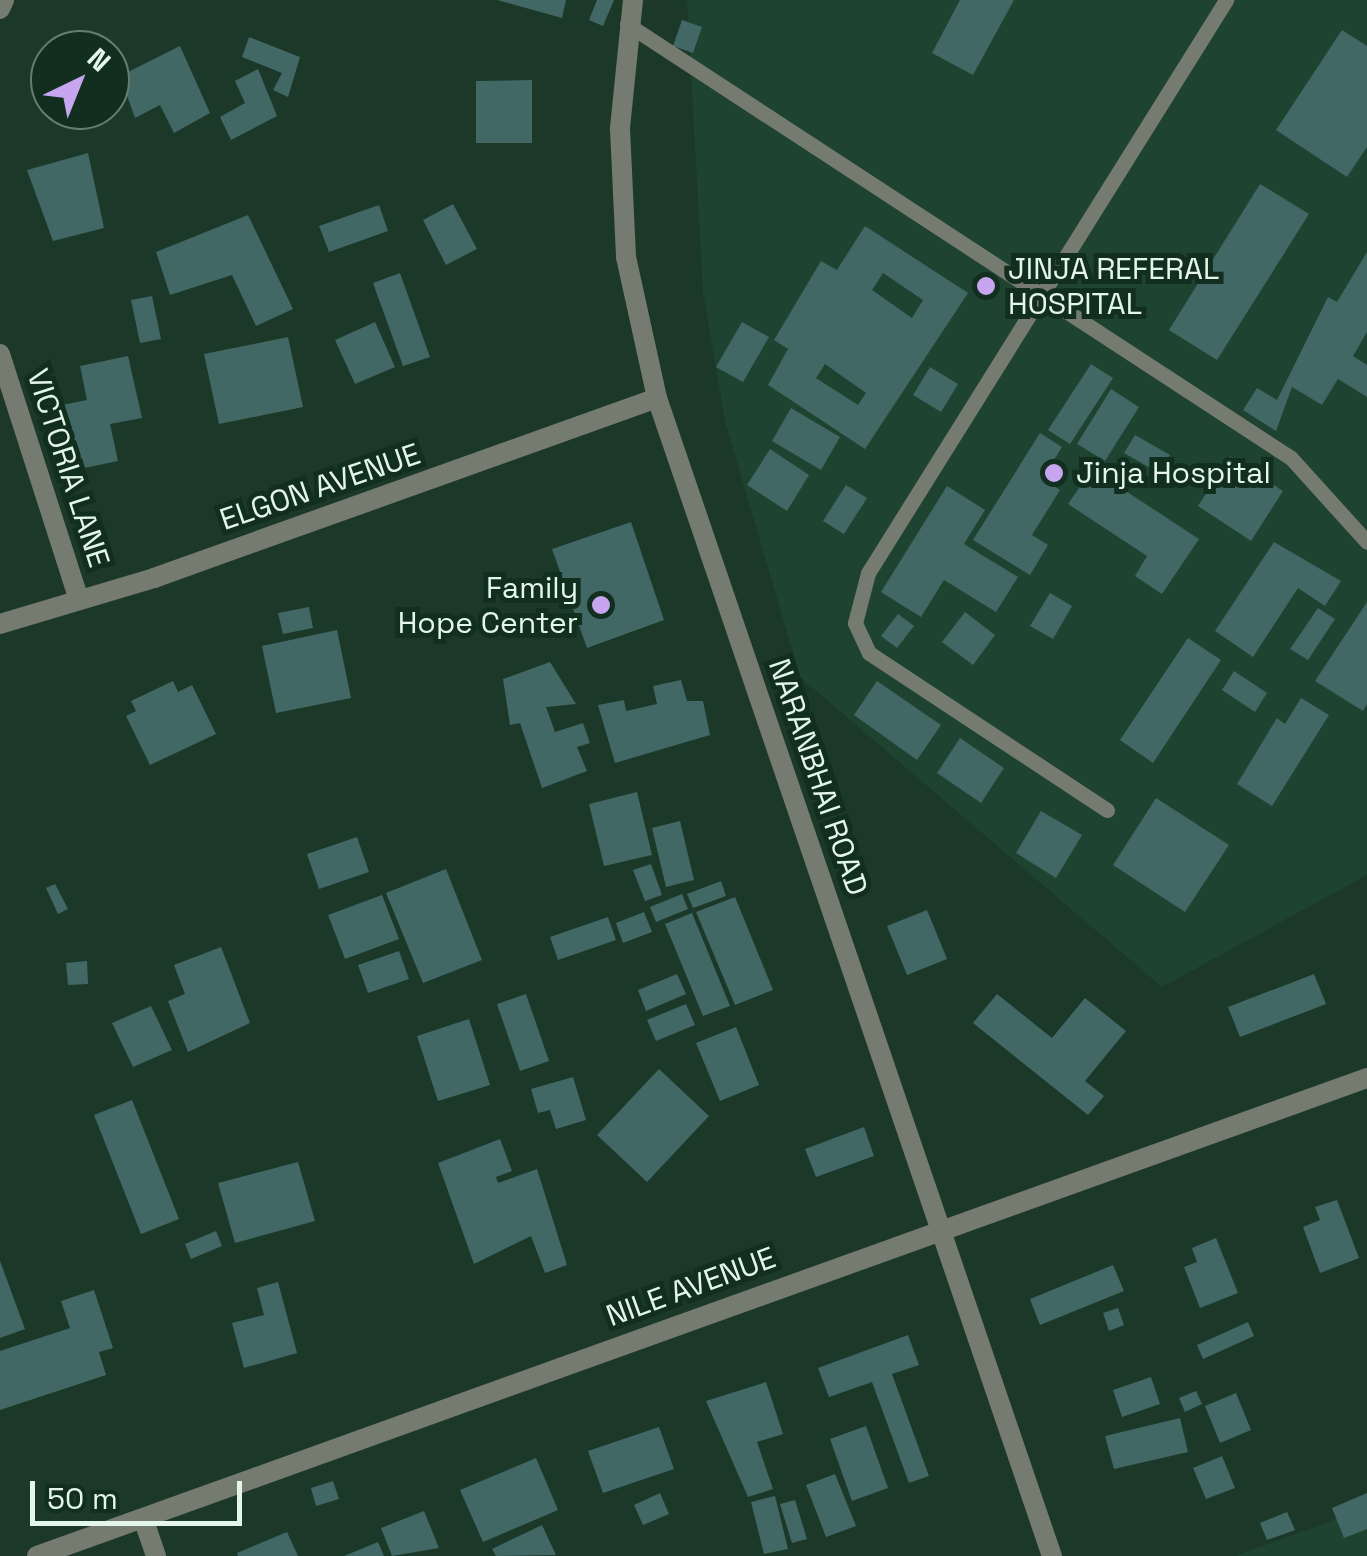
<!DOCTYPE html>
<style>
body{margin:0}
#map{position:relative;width:1367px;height:1556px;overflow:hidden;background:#1c3829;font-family:"Space Grotesk",sans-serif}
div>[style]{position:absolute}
.built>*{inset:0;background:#1e4330}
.building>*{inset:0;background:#416864}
.lane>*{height:15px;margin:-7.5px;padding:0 7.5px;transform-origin:7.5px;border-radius:7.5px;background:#757b6f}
.street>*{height:20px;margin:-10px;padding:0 10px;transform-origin:10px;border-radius:10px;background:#757b6f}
.dots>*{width:28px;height:28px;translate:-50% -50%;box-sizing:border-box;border:5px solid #112e1f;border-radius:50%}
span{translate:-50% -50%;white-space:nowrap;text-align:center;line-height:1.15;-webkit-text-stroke:10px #112e1f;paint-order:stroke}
.poi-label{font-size:30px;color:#e4f5eb}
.left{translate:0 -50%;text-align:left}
.right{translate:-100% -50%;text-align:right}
.street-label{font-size:30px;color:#e4f5eb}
.north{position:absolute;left:30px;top:30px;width:100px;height:100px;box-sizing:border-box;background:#112e1f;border:2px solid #657e71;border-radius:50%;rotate:43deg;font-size:28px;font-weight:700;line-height:40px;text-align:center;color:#e4f5eb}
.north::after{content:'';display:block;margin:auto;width:35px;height:45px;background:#c7a6ef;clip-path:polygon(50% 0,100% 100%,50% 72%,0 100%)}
.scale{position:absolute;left:30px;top:1481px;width:212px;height:45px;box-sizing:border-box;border:5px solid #e4f5eb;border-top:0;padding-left:12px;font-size:30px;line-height:35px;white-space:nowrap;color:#e4f5eb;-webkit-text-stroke:8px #112e1f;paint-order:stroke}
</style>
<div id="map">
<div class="built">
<div style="clip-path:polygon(687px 0,1367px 0,1367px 875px,1162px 987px,800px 677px,725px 421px,703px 292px)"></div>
<div style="clip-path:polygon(1367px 1508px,1367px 1556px,1235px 1556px)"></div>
</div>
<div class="building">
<div style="clip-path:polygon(497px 0,566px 0,562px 18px)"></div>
<div style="clip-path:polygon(597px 0,614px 0,603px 26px,589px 20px)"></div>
<div style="clip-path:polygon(960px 0,1014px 0,973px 75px,932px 53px)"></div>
<div style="clip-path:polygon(682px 20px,702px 27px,693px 53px,673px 46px)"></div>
<div style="clip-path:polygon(1342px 30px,1367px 46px,1367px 147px,1347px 177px,1276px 130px)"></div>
<div style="clip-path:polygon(249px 37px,300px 57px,288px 97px,273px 90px,282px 73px,242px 57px)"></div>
<div style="clip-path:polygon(180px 46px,210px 113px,174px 133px,160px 105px,135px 118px,120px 76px)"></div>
<div style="clip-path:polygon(258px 69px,277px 116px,231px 140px,220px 117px,245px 103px,235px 81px)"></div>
<div style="clip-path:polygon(532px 80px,532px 143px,476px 143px,476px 81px)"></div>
<div style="clip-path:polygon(88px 153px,104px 228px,53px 241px,27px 170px)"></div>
<div style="clip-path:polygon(1260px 184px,1309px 214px,1217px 360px,1169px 330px)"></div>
<div style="clip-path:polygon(453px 204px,477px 249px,446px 265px,423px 220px)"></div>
<div style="clip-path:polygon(379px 205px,388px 231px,329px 252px,319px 226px)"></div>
<div style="clip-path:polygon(248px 215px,293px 309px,256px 326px,232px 275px,170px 295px,156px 252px)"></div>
<div style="clip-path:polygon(evenodd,865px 226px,968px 293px,865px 449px,768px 385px,788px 349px,774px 340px,821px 261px,837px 270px,865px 226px,883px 273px,923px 300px,912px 318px,872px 290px,883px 273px,865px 226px,825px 364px,866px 393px,858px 405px,816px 378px,825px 364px)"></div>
<div style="clip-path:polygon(1367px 252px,1367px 332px,1353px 356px,1367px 365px,1367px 397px,1338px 379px,1322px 405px,1292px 387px,1276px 431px,1243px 410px,1257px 388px,1277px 400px,1328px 297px,1337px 302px)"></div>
<div style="clip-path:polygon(400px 273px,430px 357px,403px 366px,373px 283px)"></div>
<div style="clip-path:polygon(152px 296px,161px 339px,140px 343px,131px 300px)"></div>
<div style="clip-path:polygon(375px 322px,395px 367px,355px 384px,335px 340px)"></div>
<div style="clip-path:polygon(742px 322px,769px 337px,743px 382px,716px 367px)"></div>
<div style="clip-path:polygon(288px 337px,303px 407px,219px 424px,204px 354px)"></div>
<div style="clip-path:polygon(128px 356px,142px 418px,110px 424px,118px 461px,75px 470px,62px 405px,87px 400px,80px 366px)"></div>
<div style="clip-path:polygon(1091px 364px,1113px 378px,1070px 444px,1048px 430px)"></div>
<div style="clip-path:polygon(930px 367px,958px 384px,941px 412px,913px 395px)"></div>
<div style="clip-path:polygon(1111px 389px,1139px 407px,1105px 461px,1077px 444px)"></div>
<div style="clip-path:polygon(791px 408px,840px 437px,821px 470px,772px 441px)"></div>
<div style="clip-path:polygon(1040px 433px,1062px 447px,1042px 479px,1060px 490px,1032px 535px,1048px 545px,1030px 575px,973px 540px)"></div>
<div style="clip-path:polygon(1135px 435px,1170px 455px,1159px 473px,1124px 453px)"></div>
<div style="clip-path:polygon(770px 449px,809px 475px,787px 511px,747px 485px)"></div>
<div style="clip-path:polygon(1230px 456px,1283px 491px,1251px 541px,1198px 506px)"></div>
<div style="clip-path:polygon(1092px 469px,1199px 539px,1162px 594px,1135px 576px,1147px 556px,1068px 504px)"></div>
<div style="clip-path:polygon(846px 485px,867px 498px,844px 534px,823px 521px)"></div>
<div style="clip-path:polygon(947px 486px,985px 510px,964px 544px,1018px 577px,996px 612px,944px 580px,921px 617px,881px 592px)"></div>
<div style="clip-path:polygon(631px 522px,664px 620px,587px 648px,552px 549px)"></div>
<div style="clip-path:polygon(1274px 542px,1341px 581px,1325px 606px,1298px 588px,1253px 657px,1215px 631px)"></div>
<div style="clip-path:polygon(1050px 593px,1072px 606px,1053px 639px,1030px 626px)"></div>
<div style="clip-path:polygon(1367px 602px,1367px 704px,1363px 711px,1315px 681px)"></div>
<div style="clip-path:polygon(309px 607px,313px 628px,283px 634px,278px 613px)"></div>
<div style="clip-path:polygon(1318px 608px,1335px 619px,1308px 660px,1290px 649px)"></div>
<div style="clip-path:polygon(965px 612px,995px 635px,973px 665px,942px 642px)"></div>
<div style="clip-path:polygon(898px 614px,914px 626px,897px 648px,881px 636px)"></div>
<div style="clip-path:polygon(337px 630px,351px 698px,276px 713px,262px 646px)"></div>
<div style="clip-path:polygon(1188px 638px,1221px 660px,1153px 763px,1120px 740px)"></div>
<div style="clip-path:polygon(550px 662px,576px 704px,546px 707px,555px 732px,583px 723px,590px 743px,577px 747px,587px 771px,542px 788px,520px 723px,510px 725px,503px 679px)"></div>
<div style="clip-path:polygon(1234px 671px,1267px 693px,1255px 712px,1222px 690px)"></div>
<div style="clip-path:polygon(681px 680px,687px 701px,703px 701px,710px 735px,615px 763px,598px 705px,624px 700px,626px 711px,657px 704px,653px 686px)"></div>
<div style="clip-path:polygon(173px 681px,178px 692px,192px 685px,216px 734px,150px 765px,126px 716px,136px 711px,131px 701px)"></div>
<div style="clip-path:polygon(877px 681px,941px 725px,917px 760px,854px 715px)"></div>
<div style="clip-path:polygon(1301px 698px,1329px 715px,1272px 806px,1237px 784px,1277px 718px,1285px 724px)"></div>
<div style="clip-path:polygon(960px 738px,1004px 768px,981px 803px,937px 773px)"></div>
<div style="clip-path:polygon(637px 792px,652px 855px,604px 866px,589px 804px)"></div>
<div style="clip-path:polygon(1156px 798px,1229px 845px,1185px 912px,1113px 865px)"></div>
<div style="clip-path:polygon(1041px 811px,1082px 835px,1056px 878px,1016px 853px)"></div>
<div style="clip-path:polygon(680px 821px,694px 880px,666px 887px,652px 828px)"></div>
<div style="clip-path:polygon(357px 837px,369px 872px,319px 889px,307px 854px)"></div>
<div style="clip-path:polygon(651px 864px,662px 895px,645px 901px,633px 870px)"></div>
<div style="clip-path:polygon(446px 869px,482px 960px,423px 983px,386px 893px)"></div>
<div style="clip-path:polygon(721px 881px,726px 896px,693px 908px,687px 894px)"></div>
<div style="clip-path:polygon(55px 884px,68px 909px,58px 914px,46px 888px)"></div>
<div style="clip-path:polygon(682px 894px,688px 909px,656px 922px,650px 907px)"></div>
<div style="clip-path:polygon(382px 895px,399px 939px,345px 959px,328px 915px)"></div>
<div style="clip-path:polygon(735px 897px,773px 990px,735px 1005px,696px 912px)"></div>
<div style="clip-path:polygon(927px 910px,947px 959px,907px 975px,887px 926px)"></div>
<div style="clip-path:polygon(644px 912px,652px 932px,623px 943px,616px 923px)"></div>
<div style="clip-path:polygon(692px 913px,730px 1006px,703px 1016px,665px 924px)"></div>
<div style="clip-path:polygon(608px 917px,616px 940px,558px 960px,550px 937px)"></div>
<div style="clip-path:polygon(221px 947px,250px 1023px,188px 1052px,168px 1001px,185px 994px,174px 965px)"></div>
<div style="clip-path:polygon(399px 951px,409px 979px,368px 993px,358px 965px)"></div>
<div style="clip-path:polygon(87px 961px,88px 984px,68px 985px,66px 963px)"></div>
<div style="clip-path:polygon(677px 974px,686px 994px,646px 1011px,638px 990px)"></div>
<div style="clip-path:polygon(1314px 974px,1326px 1004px,1240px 1037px,1228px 1007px)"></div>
<div style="clip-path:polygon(526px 994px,549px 1061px,520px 1071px,497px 1004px)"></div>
<div style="clip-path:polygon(997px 994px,1052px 1038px,1085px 998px,1126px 1031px,1085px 1081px,1104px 1096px,1088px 1115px,973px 1023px)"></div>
<div style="clip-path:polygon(686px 1004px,695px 1025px,656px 1041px,647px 1020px)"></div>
<div style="clip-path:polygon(151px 1006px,172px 1050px,133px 1067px,112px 1023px)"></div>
<div style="clip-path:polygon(469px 1019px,490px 1085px,438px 1101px,417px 1036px)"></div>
<div style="clip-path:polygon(736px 1027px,759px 1085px,720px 1101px,696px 1043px)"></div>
<div style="clip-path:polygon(659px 1069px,709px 1116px,647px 1182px,597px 1135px)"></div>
<div style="clip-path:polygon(573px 1077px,586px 1120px,556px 1129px,550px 1110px,538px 1113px,531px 1089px)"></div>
<div style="clip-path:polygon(132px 1100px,179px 1219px,141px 1234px,94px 1115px)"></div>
<div style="clip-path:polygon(864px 1127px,874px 1156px,816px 1177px,805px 1149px)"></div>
<div style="clip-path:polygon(500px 1139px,512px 1171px,496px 1177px,498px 1183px,537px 1169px,567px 1265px,545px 1273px,531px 1236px,474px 1264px,438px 1163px)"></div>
<div style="clip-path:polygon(298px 1162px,315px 1221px,235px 1243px,218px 1183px)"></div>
<div style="clip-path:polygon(1337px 1200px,1359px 1258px,1320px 1273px,1303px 1227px,1320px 1220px,1315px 1207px)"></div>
<div style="clip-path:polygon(216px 1231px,222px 1246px,191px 1259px,185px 1244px)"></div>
<div style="clip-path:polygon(1216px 1238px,1238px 1293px,1200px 1308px,1184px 1267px,1197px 1262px,1192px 1248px)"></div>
<div style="clip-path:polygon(0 1261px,25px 1329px,0 1338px)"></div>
<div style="clip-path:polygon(1113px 1265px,1124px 1291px,1040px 1325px,1030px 1299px)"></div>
<div style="clip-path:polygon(278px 1282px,297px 1353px,244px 1368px,232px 1323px,264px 1315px,257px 1288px)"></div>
<div style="clip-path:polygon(94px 1290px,113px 1348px,99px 1352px,106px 1375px,0 1410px,0 1351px,70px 1328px,61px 1301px)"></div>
<div style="clip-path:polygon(1118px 1308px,1124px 1325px,1109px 1331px,1103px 1313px)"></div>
<div style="clip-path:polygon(1248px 1322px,1254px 1336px,1203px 1359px,1197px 1345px)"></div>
<div style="clip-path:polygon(908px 1335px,919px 1365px,892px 1374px,929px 1476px,909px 1483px,872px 1382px,829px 1397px,818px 1368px)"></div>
<div style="clip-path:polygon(1151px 1377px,1160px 1404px,1122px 1417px,1113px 1390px)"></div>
<div style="clip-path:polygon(766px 1382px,783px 1434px,757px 1442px,773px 1489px,748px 1497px,706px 1401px)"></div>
<div style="clip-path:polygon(1196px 1391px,1202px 1404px,1185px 1412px,1179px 1398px)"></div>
<div style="clip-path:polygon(1236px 1393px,1251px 1430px,1220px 1443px,1205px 1406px)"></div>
<div style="clip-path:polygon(1180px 1418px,1188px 1452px,1114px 1469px,1105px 1436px)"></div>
<div style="clip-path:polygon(866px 1426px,888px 1488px,852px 1501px,830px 1439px)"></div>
<div style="clip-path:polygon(659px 1427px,674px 1469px,603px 1493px,588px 1451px)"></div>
<div style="clip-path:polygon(1222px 1456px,1235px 1488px,1206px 1499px,1193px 1468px)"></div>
<div style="clip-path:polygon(536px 1458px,558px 1510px,483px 1542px,460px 1490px)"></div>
<div style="clip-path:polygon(835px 1474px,856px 1526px,826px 1537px,806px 1485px)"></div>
<div style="clip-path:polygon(333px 1481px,339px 1499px,316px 1506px,311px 1488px)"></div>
<div style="clip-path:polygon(660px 1493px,669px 1514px,643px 1525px,634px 1505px)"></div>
<div style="clip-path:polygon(1367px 1493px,1367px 1529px,1344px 1538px,1332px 1508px)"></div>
<div style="clip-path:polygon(775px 1496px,788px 1549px,764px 1554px,751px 1502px)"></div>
<div style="clip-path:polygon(795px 1500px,807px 1539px,792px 1543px,780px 1504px)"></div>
<div style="clip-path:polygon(424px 1511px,439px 1548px,392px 1556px,381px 1528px)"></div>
<div style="clip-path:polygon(1287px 1512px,1295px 1530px,1267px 1540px,1260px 1523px)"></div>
<div style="clip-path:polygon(542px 1525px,556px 1555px,496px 1556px,492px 1549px)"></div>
<div style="clip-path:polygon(287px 1532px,298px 1556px,238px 1556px,237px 1553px)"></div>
<div style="clip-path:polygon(378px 1542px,384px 1556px,344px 1556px)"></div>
</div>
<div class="lane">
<div style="left:627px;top:24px;width:793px;rotate:33.17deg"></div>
<div style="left:1291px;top:458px;width:113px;rotate:47.9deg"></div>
<div style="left:1107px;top:810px;width:285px;rotate:-146.6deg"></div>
<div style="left:869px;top:653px;width:33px;rotate:-115deg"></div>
<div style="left:855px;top:623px;width:52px;rotate:-75.4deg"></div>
<div style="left:868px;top:573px;width:676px;rotate:-58deg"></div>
</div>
<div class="street">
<div style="left:633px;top:0;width:130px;rotate:95.8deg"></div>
<div style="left:620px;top:129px;width:128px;rotate:87.3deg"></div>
<div style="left:626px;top:257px;width:144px;rotate:77.6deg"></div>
<div style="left:657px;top:398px;width:1224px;rotate:71.17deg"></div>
<div style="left:0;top:9px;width:10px;rotate:-66deg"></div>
<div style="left:0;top:354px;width:258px;rotate:72.2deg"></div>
<div style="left:0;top:624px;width:161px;rotate:-16.6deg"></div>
<div style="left:154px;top:578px;width:534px;rotate:-19.69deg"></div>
<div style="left:144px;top:1521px;width:37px;rotate:71deg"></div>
<div style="left:37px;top:1556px;width:1413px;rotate:-19.77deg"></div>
</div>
<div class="dots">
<div style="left:986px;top:286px;background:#c7a6ef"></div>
<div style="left:1054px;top:473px;background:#c7a6ef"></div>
<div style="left:601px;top:605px;background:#c7a6ef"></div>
</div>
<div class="poi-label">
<span class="left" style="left:1008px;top:286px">JINJA REFERAL<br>HOSPITAL</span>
<span class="left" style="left:1076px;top:473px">Jinja Hospital</span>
<span class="right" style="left:578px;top:605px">Family<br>Hope Center</span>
</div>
<div class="street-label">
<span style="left:68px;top:468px;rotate:72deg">VICTORIA LANE</span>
<span style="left:320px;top:487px;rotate:-19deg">ELGON AVENUE</span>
<span style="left:818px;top:777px;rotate:71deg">NARANBHAI ROAD</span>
<span style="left:691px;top:1287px;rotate:-20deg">NILE AVENUE</span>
</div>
<div class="north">N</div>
<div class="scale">50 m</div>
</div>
